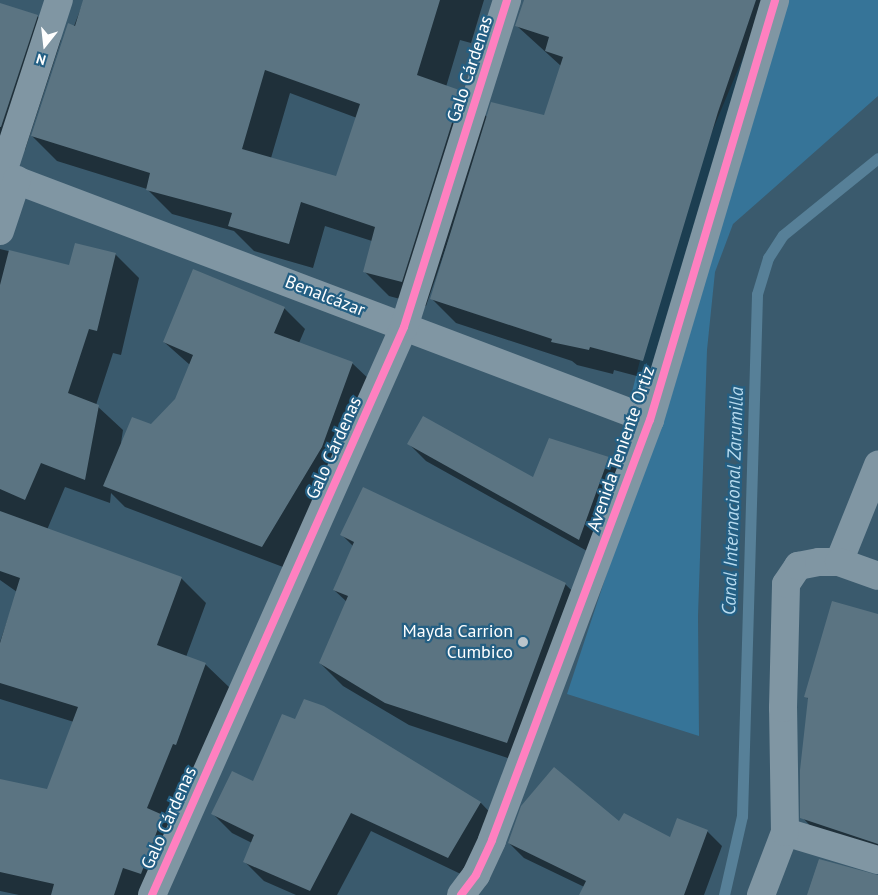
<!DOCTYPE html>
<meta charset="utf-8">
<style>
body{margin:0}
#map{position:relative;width:878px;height:895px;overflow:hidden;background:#3a5a6d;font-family:"PT Sans",sans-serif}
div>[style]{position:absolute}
.green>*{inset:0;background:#367498}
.shadow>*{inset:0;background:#0007}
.stream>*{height:11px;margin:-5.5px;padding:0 5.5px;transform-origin:5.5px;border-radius:5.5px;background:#578098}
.building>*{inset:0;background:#5b7482}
.minor>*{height:28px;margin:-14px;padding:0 14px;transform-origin:14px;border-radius:14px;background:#8096a3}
.cycleway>*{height:8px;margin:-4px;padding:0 4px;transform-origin:4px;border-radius:4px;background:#ff80c0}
.dots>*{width:14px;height:14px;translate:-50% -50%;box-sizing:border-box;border:2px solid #245f83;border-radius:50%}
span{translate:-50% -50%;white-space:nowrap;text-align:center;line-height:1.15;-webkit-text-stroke:4.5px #245f83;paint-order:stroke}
.street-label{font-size:18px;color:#fff}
.poi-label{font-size:18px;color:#fff}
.right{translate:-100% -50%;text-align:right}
.water-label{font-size:19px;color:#b8dbef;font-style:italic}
.north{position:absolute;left:20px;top:20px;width:50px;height:50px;-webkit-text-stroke:4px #245f83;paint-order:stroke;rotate:196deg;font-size:14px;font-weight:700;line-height:20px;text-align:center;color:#fff}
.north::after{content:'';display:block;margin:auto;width:18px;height:22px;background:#fff;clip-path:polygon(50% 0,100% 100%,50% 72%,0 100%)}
</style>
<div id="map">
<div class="green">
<div style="clip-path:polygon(786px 0,878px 0,878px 96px,733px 224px,715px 272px,707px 350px,698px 616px,699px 736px,567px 694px,637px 482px,632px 392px,676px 218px,754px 31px)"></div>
</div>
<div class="shadow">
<div style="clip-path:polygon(evenodd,84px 0,484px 0,471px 43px,460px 40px,446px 87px,461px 92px,488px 118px,544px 117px,561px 66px,517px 26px,526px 0,788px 0,667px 384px,614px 370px,613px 374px,577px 365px,572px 361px,456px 323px,432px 299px,466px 189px,426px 306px,389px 296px,365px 272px,372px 241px,325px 226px,313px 268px,254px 251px,234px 231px,172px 214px,147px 189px,57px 161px,32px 136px,84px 0,290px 93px,357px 118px,337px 178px,271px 158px,290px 93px)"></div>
<div style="clip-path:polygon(0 5px,37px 16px,61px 40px,25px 150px,13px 147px,0 149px)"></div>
<div style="clip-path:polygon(0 249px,70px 266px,115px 254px,139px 278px,121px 355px,113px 353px,96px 405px,123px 430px,121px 443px,151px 425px,176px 400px,190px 365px,164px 342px,284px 308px,305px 329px,299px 343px,352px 363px,373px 383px,283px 567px,125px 507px,111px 493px,110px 503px,65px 487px,47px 530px,181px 578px,206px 603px,186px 657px,205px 664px,230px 688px,146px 895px,19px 895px,0 891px,0 781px,47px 791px,74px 722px,0 699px,0 642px,17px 592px,0 580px)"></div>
<div style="clip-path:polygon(409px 444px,534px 479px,608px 458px,625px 475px,596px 556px,426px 461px)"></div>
<div style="clip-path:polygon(342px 535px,565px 584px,588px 606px,529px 765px,409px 725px,343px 686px,320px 663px,347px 602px,334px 590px,353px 546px)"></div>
<div style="clip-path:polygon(878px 615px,878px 854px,818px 834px,802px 817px,809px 700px,806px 696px)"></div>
<div style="clip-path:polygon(324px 707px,481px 803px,500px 823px,467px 877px,371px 831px,337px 895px,296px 895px,264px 881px,244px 861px,252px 843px,232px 833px,213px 814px,254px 783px,295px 721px)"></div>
<div style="clip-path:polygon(707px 831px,722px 846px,704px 895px,601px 895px,524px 858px,509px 843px,671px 839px)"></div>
</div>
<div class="stream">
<div style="left:724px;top:895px;width:81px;rotate:-77.2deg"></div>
<div style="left:742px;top:816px;width:522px;rotate:-88.35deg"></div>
<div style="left:757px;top:294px;width:38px;rotate:-73deg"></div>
<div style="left:768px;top:258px;width:27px;rotate:-57deg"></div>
<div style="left:783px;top:235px;width:122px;rotate:-39deg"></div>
</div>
<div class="building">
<div style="clip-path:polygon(evenodd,83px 0,440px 0,417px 75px,462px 91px,402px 282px,363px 272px,375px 227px,301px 202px,289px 244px,228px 226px,232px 213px,146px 190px,150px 173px,31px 136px,68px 23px,75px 26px,83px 0,265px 70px,360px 104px,336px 176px,242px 149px,265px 70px)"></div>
<div style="clip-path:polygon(524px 0,756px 0,718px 112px,643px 361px,590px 347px,589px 350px,551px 342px,552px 339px,430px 299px,491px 102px,544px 115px,563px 57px,545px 51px,549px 37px,515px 26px)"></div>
<div style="clip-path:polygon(0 3px,38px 15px,1px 127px,0 127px)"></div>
<div style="clip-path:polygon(75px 243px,116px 253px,97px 331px,89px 329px,68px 393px,99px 405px,85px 480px,41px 463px,25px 500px,0 489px,0 285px,9px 250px,69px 265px)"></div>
<div style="clip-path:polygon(193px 269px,285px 307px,274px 333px,353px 362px,322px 447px,262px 547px,103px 486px,132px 417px,151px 424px,175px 399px,193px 355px,163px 342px)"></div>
<div style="clip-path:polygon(423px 416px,533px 477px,549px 438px,609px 457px,579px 540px,407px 444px)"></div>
<div style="clip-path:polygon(363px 487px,566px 583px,507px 743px,385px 703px,319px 663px,348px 596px,333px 590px,354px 542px,340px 535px)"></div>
<div style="clip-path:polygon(0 511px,182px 577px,157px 645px,206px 663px,176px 745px,173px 744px,147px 808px,163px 815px,141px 874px,123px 868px,114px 895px,51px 895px,54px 884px,0 872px,0 779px,47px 789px,78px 707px,0 683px,0 643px,20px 578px,0 571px)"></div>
<div style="clip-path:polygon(832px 601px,878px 614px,878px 844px,800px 818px,800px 770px,808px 698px,804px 697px)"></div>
<div style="clip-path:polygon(304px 699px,324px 706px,481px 802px,448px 858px,351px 813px,310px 891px,243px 862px,254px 835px,211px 814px,232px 771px,253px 781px,282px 714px,295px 719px)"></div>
<div style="clip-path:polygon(554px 767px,619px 821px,624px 813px,670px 837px,677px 818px,708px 830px,684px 895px,579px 895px,586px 881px,508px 843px,521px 806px)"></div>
<div style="clip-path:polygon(819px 859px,878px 875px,878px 895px,807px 895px)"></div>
</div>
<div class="minor">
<div style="left:0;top:174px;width:695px;rotate:20.73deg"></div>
<div style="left:2px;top:175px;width:184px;rotate:-72deg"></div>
<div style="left:0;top:231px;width:54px;rotate:-71.6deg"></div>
<div style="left:839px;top:562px;width:105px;rotate:-68.1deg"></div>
<div style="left:785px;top:832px;width:97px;rotate:16.8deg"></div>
<div style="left:152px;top:895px;width:621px;rotate:-66.07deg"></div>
<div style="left:404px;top:327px;width:343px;rotate:-72.5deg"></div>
<div style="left:461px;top:895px;width:25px;rotate:-53deg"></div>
<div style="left:476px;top:875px;width:38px;rotate:-65deg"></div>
<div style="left:492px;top:840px;width:449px;rotate:-69.4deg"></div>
<div style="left:650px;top:420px;width:438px;rotate:-73.4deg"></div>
<div style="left:761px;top:895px;width:67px;rotate:-69.1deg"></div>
<div style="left:785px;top:832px;width:124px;rotate:-90.9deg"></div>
<div style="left:783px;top:708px;width:124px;rotate:-88.6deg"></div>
<div style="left:786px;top:584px;width:22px;rotate:-56deg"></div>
<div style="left:798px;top:566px;width:21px;rotate:-11deg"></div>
<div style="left:819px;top:562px;width:20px"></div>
<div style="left:839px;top:562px;width:41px;rotate:19.7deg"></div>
</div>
<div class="cycleway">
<div style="left:152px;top:895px;width:621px;rotate:-66.07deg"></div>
<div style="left:404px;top:327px;width:343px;rotate:-72.5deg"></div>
<div style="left:461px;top:895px;width:25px;rotate:-53deg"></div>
<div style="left:476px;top:875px;width:38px;rotate:-65deg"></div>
<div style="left:492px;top:840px;width:449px;rotate:-69.4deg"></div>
<div style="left:650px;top:420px;width:438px;rotate:-73.4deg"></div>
</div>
<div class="dots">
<div style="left:523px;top:642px;background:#bac5cc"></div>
</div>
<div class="street-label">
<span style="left:470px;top:69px;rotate:-72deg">Galo Cárdenas</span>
<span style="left:325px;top:296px;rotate:21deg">Benalcázar</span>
<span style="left:334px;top:448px;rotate:-66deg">Galo Cárdenas</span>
<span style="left:621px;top:449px;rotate:-71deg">Avenida Teniente Ortiz</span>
<span style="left:169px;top:818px;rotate:-66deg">Galo Cárdenas</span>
</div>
<div class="poi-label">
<span class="right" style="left:513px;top:642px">Mayda Carrion<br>Cumbico</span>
</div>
<div class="water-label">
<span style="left:733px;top:501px;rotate:-88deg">Canal Internacional Zarumilla</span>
</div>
<div class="north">N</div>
</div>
